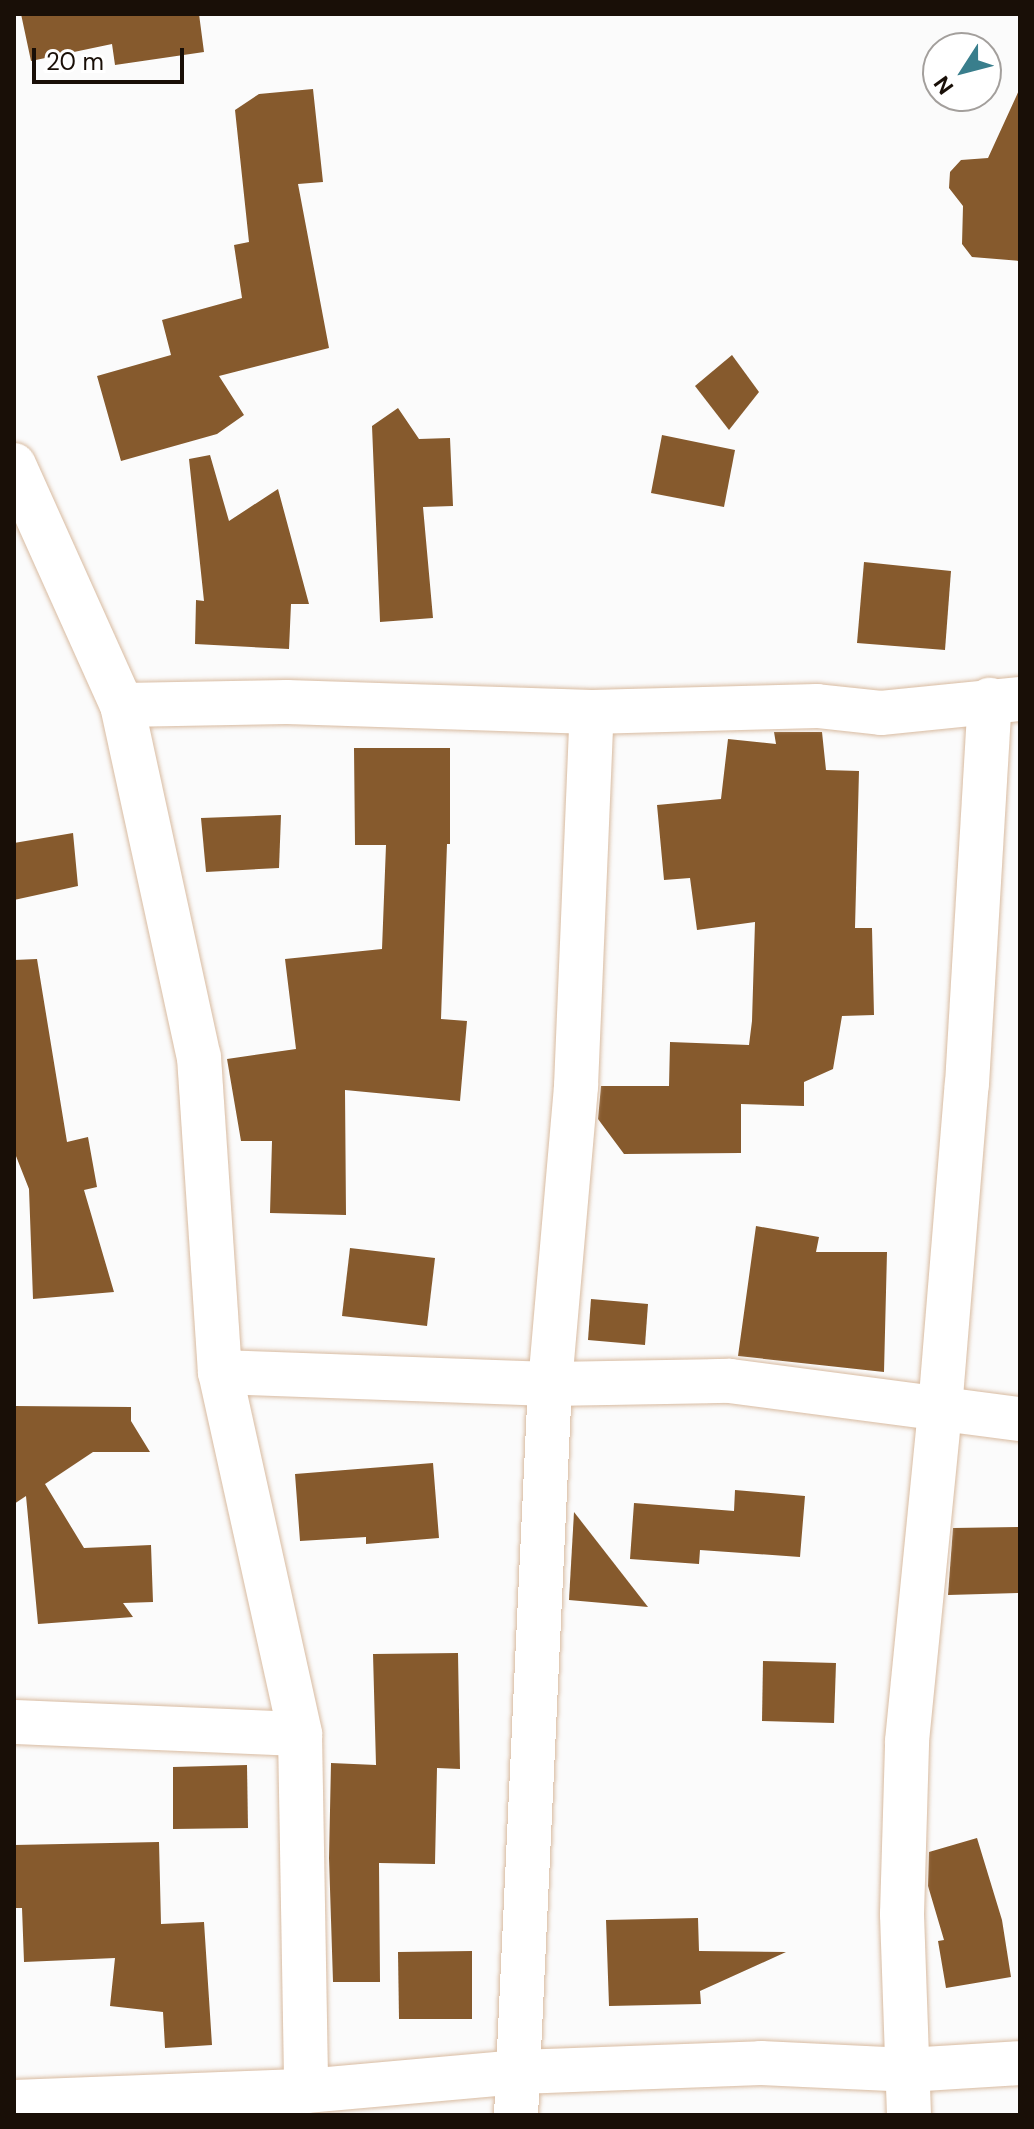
<!DOCTYPE html>
<style>
body{margin:0}
#map{position:relative;width:1034px;height:2129px;overflow:hidden;background:#fbfbfb;font-family:"DM Sans",sans-serif}
div>[style]{position:absolute}
.building>*{inset:0;background:#865a2d}
.roads{filter:drop-shadow(0 0 2px #d8bba1) drop-shadow(0 0 2px #d8bba1)}
.street>*{height:44px;margin:-22px;padding:0 22px;transform-origin:22px;border-radius:22px;background:#fff}
span{translate:-50% -50%;white-space:nowrap;text-align:center;line-height:1.15;-webkit-text-stroke:6px #fff;paint-order:stroke}
.frame{position:absolute;inset:0;border:16px solid #190f07;pointer-events:none}
.north{position:absolute;left:922px;top:32px;width:80px;height:80px;box-sizing:border-box;background:#fff;border:2px solid #a39f9c;border-radius:50%;rotate:234deg;font-size:22px;font-weight:700;line-height:32px;text-align:center;color:#190f07}
.north::after{content:'';display:block;margin:auto;width:28px;height:36px;background:#397e8c;clip-path:polygon(50% 0,100% 100%,50% 72%,0 100%)}
.scale{position:absolute;left:32px;top:48px;width:152px;height:36px;box-sizing:border-box;border:4px solid #190f07;border-top:0;padding-left:10px;font-size:24px;line-height:28px;white-space:nowrap;color:#190f07;-webkit-text-stroke:6px #fff;paint-order:stroke}
</style>
<div id="map">
<div class="building">
<div style="clip-path:polygon(21px 14px,199px 14px,204px 52px,115px 65px,112px 44px,31px 61px)"></div>
<div style="clip-path:polygon(1020px 88px,1020px 261px,972px 257px,962px 244px,963px 206px,949px 188px,950px 172px,961px 160px,988px 158px)"></div>
<div style="clip-path:polygon(313px 89px,323px 182px,298px 184px,329px 348px,219px 376px,244px 415px,217px 434px,121px 461px,97px 376px,171px 355px,162px 320px,242px 298px,234px 245px,249px 242px,235px 110px,259px 94px)"></div>
<div style="clip-path:polygon(732px 355px,759px 392px,729px 430px,695px 386px)"></div>
<div style="clip-path:polygon(398px 408px,419px 439px,450px 438px,453px 506px,423px 507px,433px 618px,380px 622px,372px 426px)"></div>
<div style="clip-path:polygon(662px 435px,735px 450px,724px 507px,651px 493px)"></div>
<div style="clip-path:polygon(210px 455px,229px 521px,278px 489px,309px 604px,291px 604px,289px 649px,195px 644px,196px 600px,204px 601px,189px 459px)"></div>
<div style="clip-path:polygon(864px 562px,951px 571px,945px 650px,857px 643px)"></div>
<div style="clip-path:polygon(774px 732px,822px 732px,826px 770px,859px 771px,855px 928px,872px 928px,874px 1015px,842px 1016px,833px 1069px,804px 1082px,804px 1106px,741px 1104px,741px 1153px,624px 1154px,598px 1119px,601px 1086px,669px 1086px,670px 1042px,749px 1045px,752px 1021px,755px 922px,697px 930px,690px 878px,664px 880px,657px 805px,721px 799px,728px 739px,776px 744px)"></div>
<div style="clip-path:polygon(354px 748px,450px 748px,450px 844px,447px 844px,441px 1019px,467px 1021px,460px 1101px,345px 1090px,346px 1215px,270px 1213px,272px 1141px,241px 1141px,227px 1059px,296px 1049px,285px 959px,382px 949px,386px 845px,355px 845px)"></div>
<div style="clip-path:polygon(281px 815px,279px 868px,206px 872px,201px 818px)"></div>
<div style="clip-path:polygon(73px 833px,78px 886px,14px 900px,14px 843px)"></div>
<div style="clip-path:polygon(37px 959px,67px 1142px,88px 1137px,97px 1187px,84px 1190px,114px 1292px,33px 1299px,29px 1189px,14px 1151px,14px 960px)"></div>
<div style="clip-path:polygon(756px 1226px,819px 1237px,816px 1252px,887px 1252px,884px 1372px,738px 1356px)"></div>
<div style="clip-path:polygon(350px 1248px,435px 1258px,427px 1326px,342px 1316px)"></div>
<div style="clip-path:polygon(591px 1299px,648px 1304px,645px 1345px,588px 1340px)"></div>
<div style="clip-path:polygon(14px 1406px,131px 1407px,131px 1421px,150px 1452px,93px 1452px,45px 1484px,84px 1548px,151px 1545px,153px 1602px,123px 1603px,133px 1617px,38px 1624px,26px 1496px,14px 1504px)"></div>
<div style="clip-path:polygon(433px 1463px,439px 1538px,366px 1544px,366px 1537px,300px 1541px,295px 1474px)"></div>
<div style="clip-path:polygon(735px 1490px,805px 1496px,800px 1557px,700px 1550px,699px 1564px,630px 1559px,634px 1503px,734px 1511px)"></div>
<div style="clip-path:polygon(574px 1512px,648px 1607px,569px 1600px)"></div>
<div style="clip-path:polygon(1020px 1527px,1020px 1593px,948px 1595px,953px 1528px)"></div>
<div style="clip-path:polygon(458px 1653px,460px 1769px,437px 1768px,435px 1864px,379px 1863px,380px 1982px,333px 1982px,329px 1858px,331px 1763px,376px 1765px,373px 1654px)"></div>
<div style="clip-path:polygon(763px 1661px,836px 1663px,834px 1723px,762px 1721px)"></div>
<div style="clip-path:polygon(247px 1765px,248px 1828px,173px 1829px,173px 1767px)"></div>
<div style="clip-path:polygon(977px 1838px,1002px 1920px,1011px 1977px,946px 1988px,938px 1941px,944px 1940px,928px 1886px,929px 1852px)"></div>
<div style="clip-path:polygon(159px 1842px,161px 1924px,204px 1922px,212px 2045px,165px 2048px,163px 2012px,110px 2006px,115px 1958px,24px 1962px,22px 1908px,14px 1908px,14px 1845px)"></div>
<div style="clip-path:polygon(698px 1918px,699px 1951px,786px 1952px,700px 1991px,701px 2004px,609px 2006px,606px 1920px)"></div>
<div style="clip-path:polygon(472px 1951px,472px 2019px,399px 2019px,398px 1952px)"></div>
</div>
<div class="roads">
<div class="street">
<div style="left:14px;top:465px;width:263px;rotate:65.8deg"></div>
<div style="left:122px;top:705px;width:360px;rotate:77.7deg"></div>
<div style="left:199px;top:1057px;width:316px;rotate:86.2deg"></div>
<div style="left:220px;top:1372px;width:371px;rotate:77.5deg"></div>
<div style="left:300px;top:1734px;width:357px;rotate:89deg"></div>
<div style="left:122px;top:705px;width:165px;rotate:-1deg"></div>
<div style="left:287px;top:702px;width:305px;rotate:1.9deg"></div>
<div style="left:592px;top:712px;width:225px;rotate:-1.5deg"></div>
<div style="left:817px;top:706px;width:64px;rotate:6.2deg"></div>
<div style="left:881px;top:713px;width:138px;rotate:-5.8deg"></div>
<div style="left:220px;top:1372px;width:330px;rotate:2.1deg"></div>
<div style="left:550px;top:1384px;width:180px;rotate:-1deg"></div>
<div style="left:730px;top:1381px;width:292px;rotate:7.5deg"></div>
<div style="left:14px;top:1722px;width:286px;rotate:2.4deg"></div>
<div style="left:14px;top:2102px;width:292px;rotate:-2.2deg"></div>
<div style="left:306px;top:2091px;width:214px;rotate:-5.1deg"></div>
<div style="left:519px;top:2072px;width:242px;rotate:-2.1deg"></div>
<div style="left:761px;top:2063px;width:146px;rotate:2.7deg"></div>
<div style="left:907px;top:2070px;width:113px;rotate:-3.5deg"></div>
<div style="left:516px;top:2115px;width:732px;rotate:-87.34deg"></div>
<div style="left:550px;top:1384px;width:299px;rotate:-85deg"></div>
<div style="left:576px;top:1086px;width:374px;rotate:-87.6deg"></div>
<div style="left:909px;top:2115px;width:201px;rotate:-92deg"></div>
<div style="left:902px;top:1914px;width:173px;rotate:-88.3deg"></div>
<div style="left:907px;top:1741px;width:334px;rotate:-84.3deg"></div>
<div style="left:940px;top:1409px;width:326px;rotate:-85.3deg"></div>
<div style="left:967px;top:1084px;width:385px;rotate:-86.6deg"></div>
</div>
</div>
<div class="frame"></div>
<div class="north">N</div>
<div class="scale">20 m</div>
</div>
